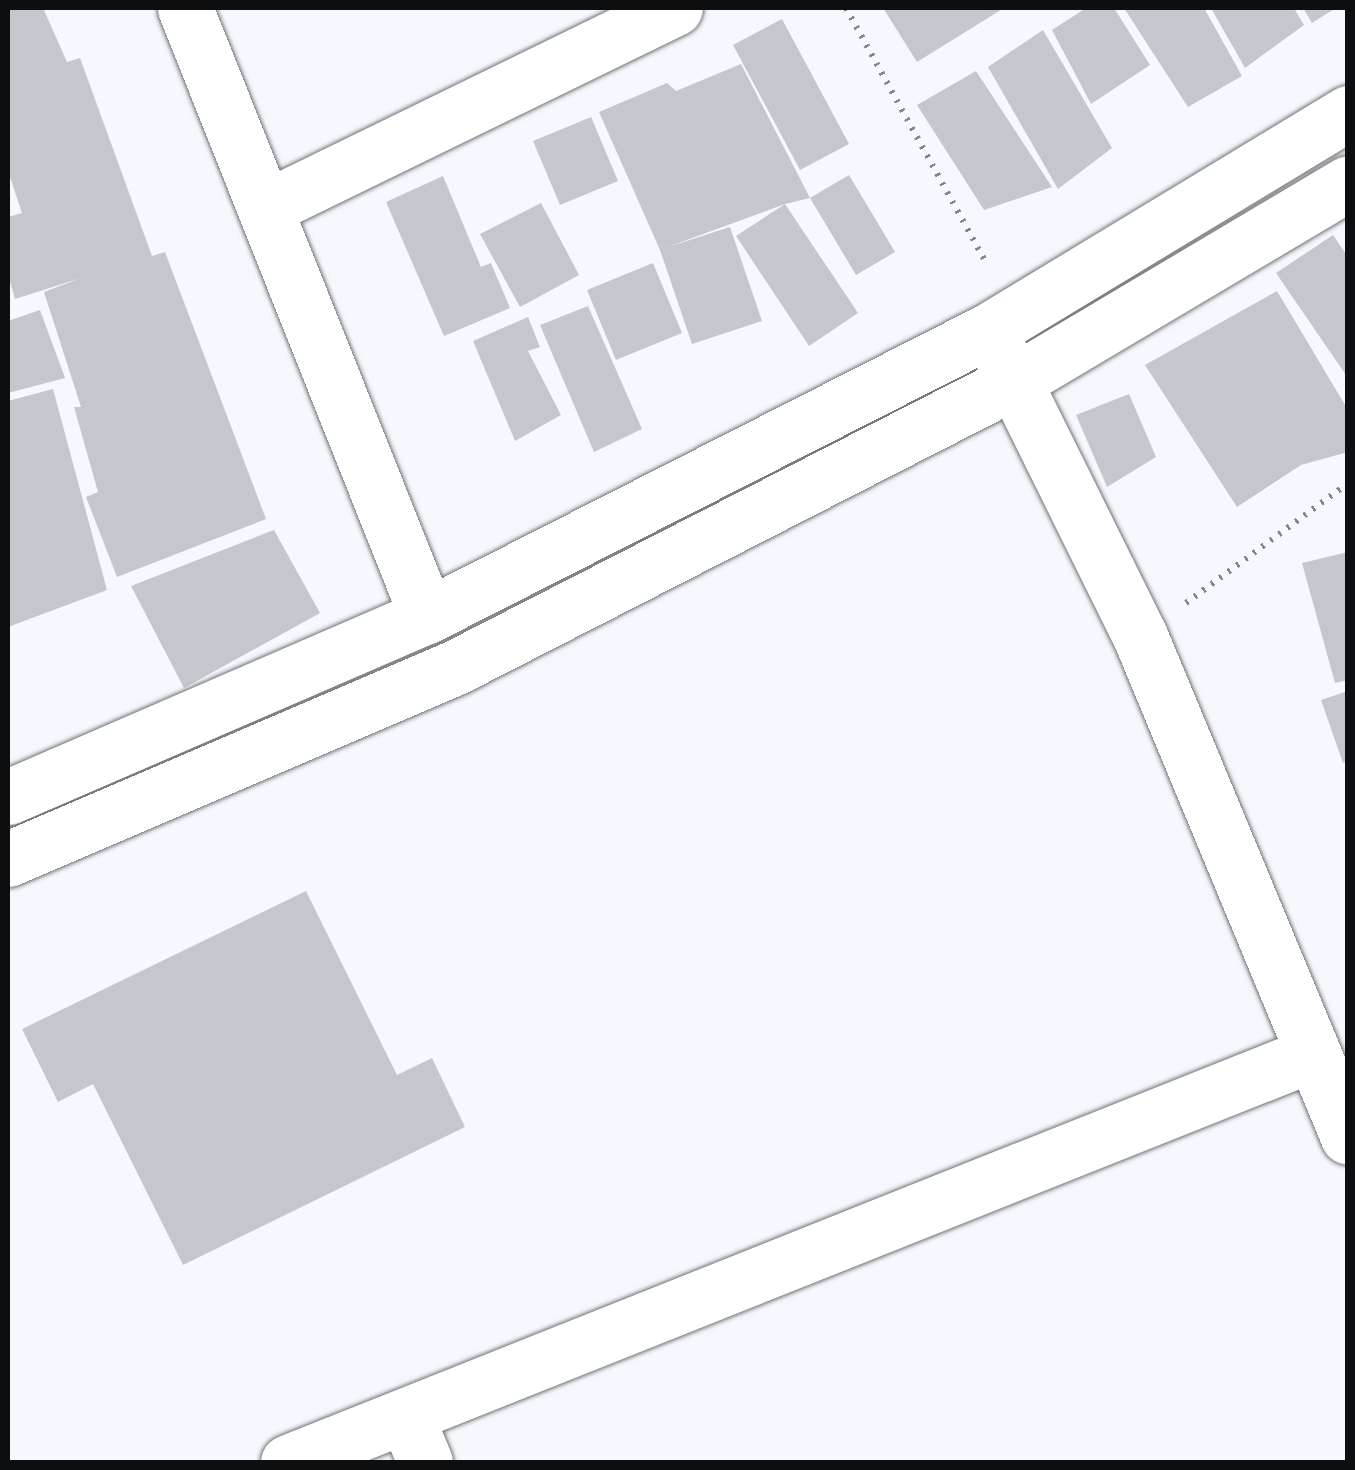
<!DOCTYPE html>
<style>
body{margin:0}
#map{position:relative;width:1355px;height:1470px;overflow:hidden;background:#f5f8fc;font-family:Raleway,sans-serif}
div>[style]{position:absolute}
.building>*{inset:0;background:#c4c7cc}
.path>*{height:6px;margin-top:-3px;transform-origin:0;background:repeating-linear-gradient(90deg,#838588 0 2.5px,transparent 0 10.5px)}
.roads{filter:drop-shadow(0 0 2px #6f7276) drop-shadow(0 0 2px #6f7276)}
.street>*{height:55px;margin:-27.5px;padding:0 27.5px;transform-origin:27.5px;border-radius:27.5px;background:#fff}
span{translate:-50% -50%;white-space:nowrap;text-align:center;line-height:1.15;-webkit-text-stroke:8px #f5f8fc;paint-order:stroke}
.frame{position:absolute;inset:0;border:10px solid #0d0e10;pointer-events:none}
</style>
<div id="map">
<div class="building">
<div style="clip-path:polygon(8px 8px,43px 8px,67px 62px,80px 58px,152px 256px,165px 252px,266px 519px,117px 577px,86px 497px,98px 492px,74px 407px,81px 407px,44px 292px,81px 278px,15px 299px,8px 274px,8px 217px,22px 213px,8px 171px)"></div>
<div style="clip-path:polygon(883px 8px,1004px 8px,917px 62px)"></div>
<div style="clip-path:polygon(1086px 8px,1114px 8px,1150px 65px,1091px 104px,1052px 30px)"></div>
<div style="clip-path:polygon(1124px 8px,1204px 8px,1242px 76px,1188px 107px)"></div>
<div style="clip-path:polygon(1211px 8px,1294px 8px,1304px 25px,1245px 68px)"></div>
<div style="clip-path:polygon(1303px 8px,1336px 8px,1312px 23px)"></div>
<div style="clip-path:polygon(782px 19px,849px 144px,800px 170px,733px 45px)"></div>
<div style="clip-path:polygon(1043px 30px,1112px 148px,1058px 189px,988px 67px)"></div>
<div style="clip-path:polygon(741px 64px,810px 198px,785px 204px,858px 313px,809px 346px,736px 236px,785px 204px,665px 248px,730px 227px,762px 321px,692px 344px,660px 250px,599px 112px,667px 83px,676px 91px)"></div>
<div style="clip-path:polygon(976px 71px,1052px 187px,984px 210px,917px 105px)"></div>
<div style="clip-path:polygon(591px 117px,618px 181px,560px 205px,533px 141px)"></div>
<div style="clip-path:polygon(849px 175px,895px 252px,856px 275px,810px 198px)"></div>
<div style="clip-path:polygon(443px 176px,481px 267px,491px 263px,510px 308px,444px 336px,386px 202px)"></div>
<div style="clip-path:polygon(541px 203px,579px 275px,520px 307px,480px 234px)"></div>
<div style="clip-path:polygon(1333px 235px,1348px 257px,1348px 378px,1276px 273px)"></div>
<div style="clip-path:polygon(653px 263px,682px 333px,616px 360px,587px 290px)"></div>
<div style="clip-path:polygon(1277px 291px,1348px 410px,1348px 452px,1301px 465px,1237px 507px,1145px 365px)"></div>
<div style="clip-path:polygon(588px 306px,642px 429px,594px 452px,540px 325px)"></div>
<div style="clip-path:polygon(40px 310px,65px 378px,8px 393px,8px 321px)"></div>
<div style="clip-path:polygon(528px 317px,540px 347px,528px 351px,561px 415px,515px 441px,473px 341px)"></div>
<div style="clip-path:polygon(53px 389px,107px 590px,8px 627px,8px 401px)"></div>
<div style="clip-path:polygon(1129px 394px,1156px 457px,1107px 487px,1076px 415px)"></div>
<div style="clip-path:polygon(274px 530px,320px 613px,184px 688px,131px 586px)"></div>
<div style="clip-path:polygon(1348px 552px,1348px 680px,1335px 683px,1302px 563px)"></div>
<div style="clip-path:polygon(1348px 691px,1348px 761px,1343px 763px,1321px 700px)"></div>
<div style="clip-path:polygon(306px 891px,397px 1075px,432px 1058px,465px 1127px,183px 1265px,93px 1084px,58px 1102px,22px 1029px)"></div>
</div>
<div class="path">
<div style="left:846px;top:8px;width:293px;rotate:61.2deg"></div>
<div style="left:1186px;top:603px;width:202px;rotate:-36.5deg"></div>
</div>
<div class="roads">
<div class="street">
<div style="left:185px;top:8px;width:654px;rotate:68.3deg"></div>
<div style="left:265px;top:208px;width:456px;rotate:-26deg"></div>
<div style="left:999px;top:351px;width:318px;rotate:63.7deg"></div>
<div style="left:1140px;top:636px;width:542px;rotate:67.45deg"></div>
<div style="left:8px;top:797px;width:456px;rotate:-23.4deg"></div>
<div style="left:427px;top:616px;width:629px;rotate:-26.93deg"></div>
<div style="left:988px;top:331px;width:421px;rotate:-31.2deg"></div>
<div style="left:8px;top:859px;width:487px;rotate:-23.2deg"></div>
<div style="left:456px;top:667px;width:628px;rotate:-27.1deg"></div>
<div style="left:1015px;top:381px;width:387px;rotate:-30.7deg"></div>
<div style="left:406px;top:1416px;width:50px;rotate:67.6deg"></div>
<div style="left:288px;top:1462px;width:1102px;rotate:-21.72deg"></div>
</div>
</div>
<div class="frame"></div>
</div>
